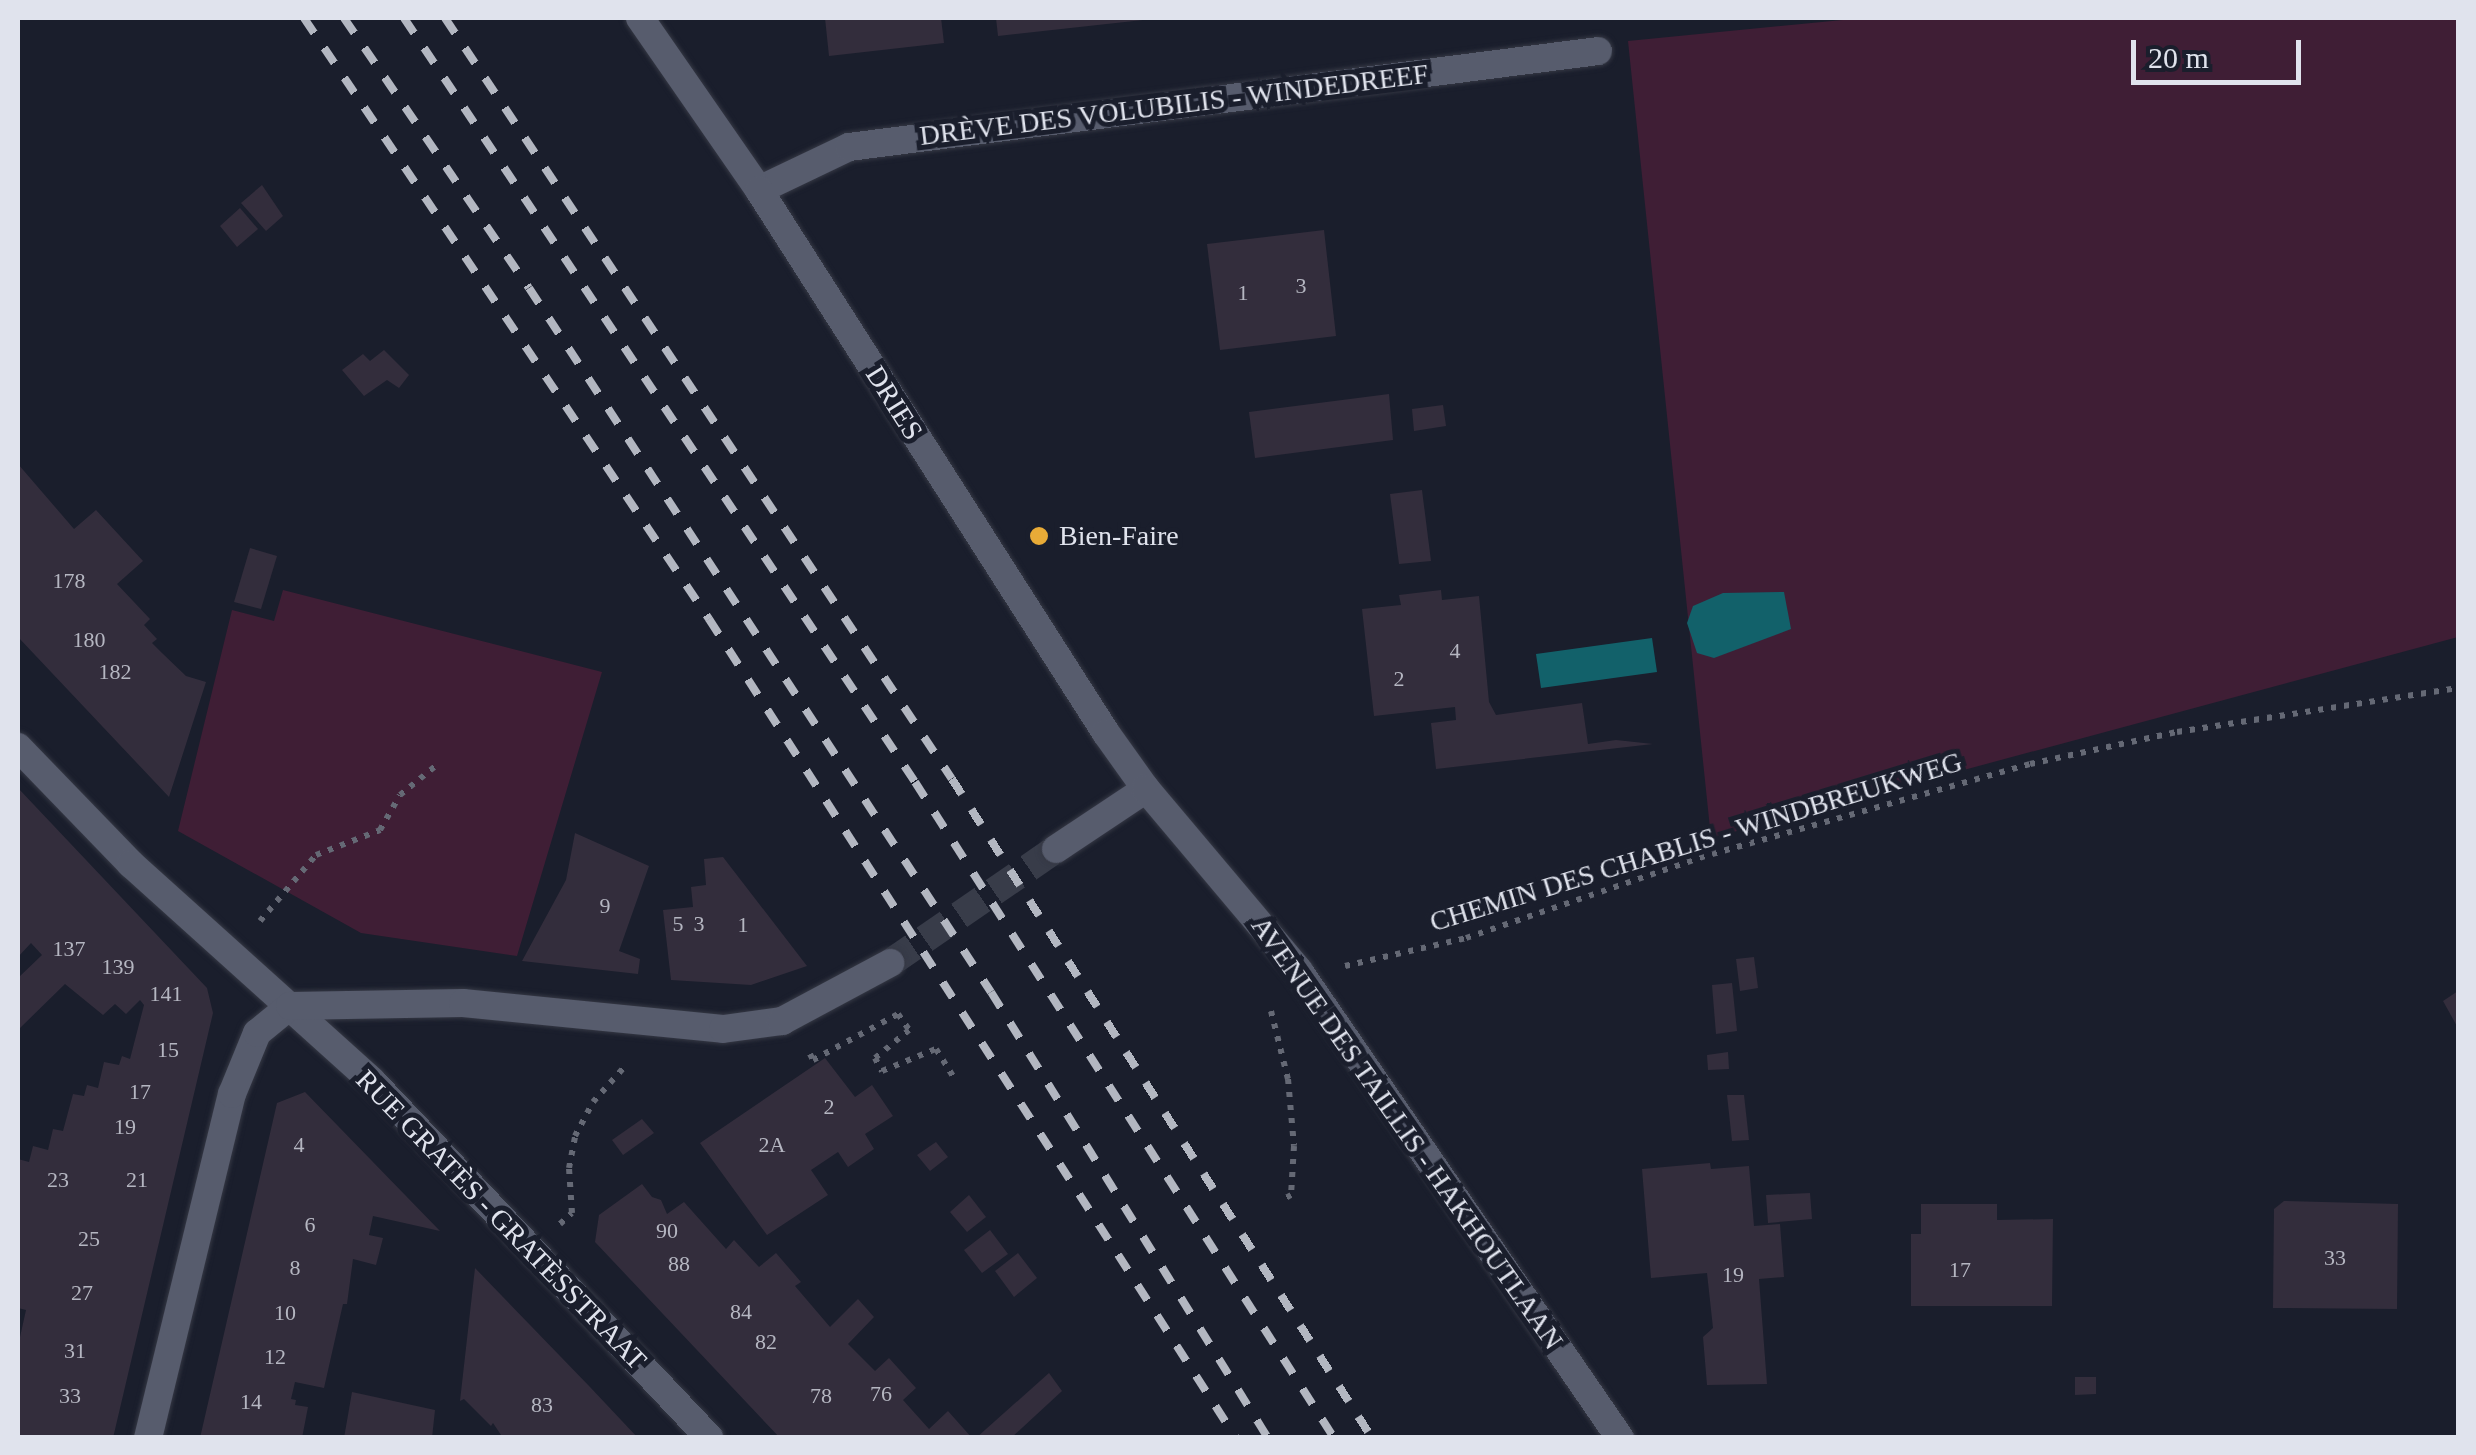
<!DOCTYPE html>
<meta charset="utf-8">
<style>
body{margin:0}
#map{position:relative;width:2476px;height:1455px;overflow:hidden;background:#1a1e2c;font-family:Georgia,serif}
div>[style]{position:absolute}
.green>*{inset:0;background:#3f1e35}
.water>*{inset:0;background:#12616a}
.building>*{inset:0;background:#332d3c}
.minor-tunnel>*{height:28px;margin-top:-14px;transform-origin:0;background:repeating-linear-gradient(90deg,#383c49 0 28px,transparent 0 42px)}
.path>*{height:6px;margin-top:-3px;transform-origin:0;background:repeating-linear-gradient(90deg,#656975 0 5px,transparent 0 13px)}
.roads{filter:drop-shadow(0 0 2px #353844) drop-shadow(0 0 2px #353844)}
.minor>*{height:28px;margin:-14px;padding:0 14px;transform-origin:14px;border-radius:14px;background:#575c6d}
.tertiary>*{height:28px;margin:-14px;padding:0 14px;transform-origin:14px;border-radius:14px;background:#575c6d}
.rail>*{height:8px;margin-top:-4px;transform-origin:0;background:repeating-linear-gradient(90deg,#b3b7c1 0 18px,transparent 0 36px)}
.dots>*{width:28px;height:28px;translate:-50% -50%;box-sizing:border-box;border:5px solid #1a1e2c;border-radius:50%}
span{translate:-50% -50%;white-space:nowrap;text-align:center;line-height:1.15;-webkit-text-stroke:10px #1a1e2c;paint-order:stroke}
.number-label{font-size:22px;color:#b5b6c1}
.number-label span{-webkit-text-stroke-width:0}
.street-label{font-size:28px;color:#e0e3ed}
.poi-label{font-size:28px;color:#e0e3ed}
.left{translate:0 -50%;text-align:left}
.frame{position:absolute;inset:0;border:20px solid #e0e3ed;pointer-events:none}
.scale{position:absolute;left:2131px;top:40px;width:170px;height:45px;box-sizing:border-box;border:5px solid #e0e3ed;border-top:0;padding-left:12px;font-size:30px;line-height:35px;white-space:nowrap;color:#e0e3ed;-webkit-text-stroke:8px #1a1e2c;paint-order:stroke}
</style>
<div id="map">
<div class="green">
<div style="clip-path:polygon(1863px 18px,2458px 18px,2458px 637px,1711px 838px,1628px 41px)"></div>
<div style="clip-path:polygon(283px 590px,602px 672px,517px 956px,361px 933px,178px 831px,232px 610px,274px 621px)"></div>
</div>
<div class="water">
<div style="clip-path:polygon(1784px 592px,1791px 629px,1714px 658px,1697px 653px,1687px 623px,1693px 606px,1723px 593px)"></div>
<div style="clip-path:polygon(1652px 638px,1657px 672px,1541px 688px,1536px 654px)"></div>
</div>
<div class="building">
<div style="clip-path:polygon(825px 18px,941px 18px,944px 43px,829px 56px)"></div>
<div style="clip-path:polygon(996px 18px,1142px 18px,1143px 20px,998px 36px)"></div>
<div style="clip-path:polygon(262px 185px,283px 216px,266px 231px,241px 203px)"></div>
<div style="clip-path:polygon(240px 208px,258px 229px,237px 247px,220px 226px)"></div>
<div style="clip-path:polygon(1324px 230px,1336px 336px,1220px 350px,1207px 244px)"></div>
<div style="clip-path:polygon(384px 350px,409px 375px,399px 388px,387px 380px,364px 396px,342px 370px,363px 354px,370px 361px)"></div>
<div style="clip-path:polygon(1389px 394px,1393px 440px,1255px 458px,1249px 412px)"></div>
<div style="clip-path:polygon(1443px 405px,1446px 426px,1414px 431px,1412px 409px)"></div>
<div style="clip-path:polygon(18px 464px,74px 529px,96px 510px,143px 561px,117px 584px,150px 619px,144px 625px,157px 639px,152px 643px,162px 653px,186px 676px,206px 682px,169px 797px,18px 637px)"></div>
<div style="clip-path:polygon(1422px 490px,1431px 561px,1399px 564px,1390px 494px)"></div>
<div style="clip-path:polygon(250px 548px,277px 556px,261px 609px,234px 602px)"></div>
<div style="clip-path:polygon(1441px 590px,1442px 600px,1479px 596px,1489px 702px,1496px 715px,1582px 703px,1588px 744px,1616px 740px,1653px 744px,1436px 769px,1431px 723px,1456px 720px,1455px 707px,1374px 716px,1362px 609px,1401px 605px,1399px 595px)"></div>
<div style="clip-path:polygon(18px 788px,207px 988px,213px 1013px,113px 1438px,18px 1438px,18px 1346px,26px 1310px,18px 1308px,18px 1159px,29px 1162px,33px 1146px,48px 1150px,53px 1129px,63px 1131px,73px 1094px,84px 1096px,87px 1085px,98px 1088px,104px 1062px,119px 1065px,122px 1056px,130px 1059px,144px 1005px,140px 1000px,126px 1014px,115px 1004px,103px 1015px,65px 984px,18px 1030px,18px 978px,42px 955px,31px 943px,18px 957px)"></div>
<div style="clip-path:polygon(575px 833px,649px 866px,619px 951px,640px 959px,638px 974px,522px 961px,566px 880px)"></div>
<div style="clip-path:polygon(723px 857px,807px 966px,751px 985px,671px 980px,663px 910px,693px 907px,691px 887px,706px 885px,704px 859px)"></div>
<div style="clip-path:polygon(1754px 957px,1758px 988px,1740px 991px,1736px 959px)"></div>
<div style="clip-path:polygon(1732px 983px,1737px 1031px,1716px 1034px,1712px 985px)"></div>
<div style="clip-path:polygon(2458px 991px,2458px 1028px,2443px 1001px)"></div>
<div style="clip-path:polygon(1728px 1052px,1729px 1069px,1708px 1070px,1707px 1055px)"></div>
<div style="clip-path:polygon(825px 1058px,855px 1097px,872px 1085px,893px 1116px,865px 1134px,874px 1149px,848px 1167px,838px 1152px,811px 1170px,828px 1195px,767px 1235px,700px 1143px)"></div>
<div style="clip-path:polygon(305px 1092px,440px 1231px,373px 1216px,369px 1235px,383px 1238px,376px 1265px,353px 1259px,347px 1304px,343px 1304px,324px 1388px,295px 1382px,291px 1399px,296px 1400px,295px 1405px,308px 1407px,302px 1438px,200px 1438px,277px 1103px)"></div>
<div style="clip-path:polygon(1727px 1095px,1744px 1095px,1749px 1140px,1732px 1141px)"></div>
<div style="clip-path:polygon(642px 1119px,654px 1133px,623px 1155px,612px 1140px)"></div>
<div style="clip-path:polygon(936px 1142px,948px 1157px,930px 1171px,917px 1155px)"></div>
<div style="clip-path:polygon(1710px 1163px,1711px 1169px,1749px 1166px,1754px 1226px,1780px 1224px,1784px 1277px,1759px 1279px,1767px 1384px,1707px 1385px,1703px 1337px,1713px 1328px,1707px 1273px,1651px 1278px,1642px 1169px)"></div>
<div style="clip-path:polygon(642px 1184px,652px 1197px,661px 1200px,667px 1214px,684px 1202px,726px 1249px,734px 1240px,759px 1267px,776px 1253px,801px 1282px,795px 1286px,830px 1327px,858px 1299px,874px 1317px,848px 1344px,875px 1371px,889px 1358px,916px 1388px,903px 1400px,929px 1429px,948px 1411px,972px 1438px,780px 1438px,595px 1242px,599px 1215px)"></div>
<div style="clip-path:polygon(1810px 1193px,1812px 1219px,1768px 1223px,1766px 1195px)"></div>
<div style="clip-path:polygon(969px 1195px,986px 1217px,967px 1232px,950px 1212px)"></div>
<div style="clip-path:polygon(2284px 1201px,2398px 1204px,2397px 1309px,2273px 1308px,2274px 1209px)"></div>
<div style="clip-path:polygon(1921px 1204px,1997px 1204px,1997px 1220px,2053px 1219px,2052px 1306px,1911px 1306px,1911px 1234px,1921px 1234px)"></div>
<div style="clip-path:polygon(990px 1230px,1008px 1254px,982px 1273px,964px 1250px)"></div>
<div style="clip-path:polygon(1018px 1253px,1037px 1278px,1014px 1297px,995px 1271px)"></div>
<div style="clip-path:polygon(475px 1268px,590px 1387px,638px 1438px,503px 1438px,493px 1423px,491px 1426px,464px 1399px,460px 1401px)"></div>
<div style="clip-path:polygon(1049px 1373px,1062px 1391px,1011px 1438px,976px 1438px)"></div>
<div style="clip-path:polygon(2075px 1377px,2096px 1377px,2096px 1394px,2075px 1395px)"></div>
<div style="clip-path:polygon(352px 1392px,435px 1410px,432px 1438px,344px 1438px)"></div>
</div>
<div class="minor-tunnel">
<div style="left:890px;top:963px;width:201px;rotate:-34.5deg"></div>
</div>
<div class="path">
<div style="left:260px;top:921px;width:87px;rotate:-49.7deg"></div>
<div style="left:316px;top:855px;width:69px;rotate:-21.3deg"></div>
<div style="left:380px;top:830px;width:40px;rotate:-60.3deg"></div>
<div style="left:400px;top:795px;width:49px;rotate:-39.2deg"></div>
<div style="left:1345px;top:966px;width:124px;rotate:-13deg"></div>
<div style="left:1466px;top:938px;width:260px;rotate:-18.9deg"></div>
<div style="left:1712px;top:854px;width:330px;rotate:-15.8deg"></div>
<div style="left:2030px;top:764px;width:150px;rotate:-12.3deg"></div>
<div style="left:2177px;top:732px;width:284px;rotate:-8.9deg"></div>
<div style="left:1271px;top:1011px;width:70px;rotate:76deg"></div>
<div style="left:1288px;top:1079px;width:67px;rotate:84.9deg"></div>
<div style="left:1294px;top:1146px;width:49px;rotate:93.5deg"></div>
<div style="left:1291px;top:1195px;width:10px;rotate:151deg"></div>
<div style="left:810px;top:1054px;width:7px;rotate:63deg"></div>
<div style="left:813px;top:1060px;width:97px;rotate:-28.4deg"></div>
<div style="left:898px;top:1014px;width:19px;rotate:55deg"></div>
<div style="left:909px;top:1030px;width:44px;rotate:140.5deg"></div>
<div style="left:875px;top:1058px;width:15px;rotate:62deg"></div>
<div style="left:882px;top:1071px;width:58px;rotate:-22.2deg"></div>
<div style="left:936px;top:1049px;width:32px;rotate:58deg"></div>
<div style="left:560px;top:1224px;width:16px;rotate:-43deg"></div>
<div style="left:572px;top:1213px;width:45px;rotate:-93.8deg"></div>
<div style="left:569px;top:1168px;width:33px;rotate:-79deg"></div>
<div style="left:575px;top:1136px;width:38px;rotate:-62deg"></div>
<div style="left:593px;top:1102px;width:51px;rotate:-48.2deg"></div>
</div>
<div class="roads">
<div class="minor">
<div style="left:759px;top:190px;width:100px;rotate:-25.5deg"></div>
<div style="left:849px;top:147px;width:755px;rotate:-7.3deg"></div>
<div style="left:18px;top:747px;width:163px;rotate:46deg"></div>
<div style="left:131px;top:864px;width:323px;rotate:42deg"></div>
<div style="left:371px;top:1080px;width:492px;rotate:46.6deg"></div>
<div style="left:1056px;top:849px;width:108px;rotate:-33.7deg"></div>
<div style="left:148px;top:1438px;width:354px;rotate:-76.3deg"></div>
<div style="left:232px;top:1094px;width:66px;rotate:-67.7deg"></div>
<div style="left:257px;top:1033px;width:43px;rotate:-39.3deg"></div>
<div style="left:290px;top:1006px;width:173px;rotate:-1deg"></div>
<div style="left:463px;top:1003px;width:261px;rotate:5.7deg"></div>
<div style="left:723px;top:1029px;width:60px;rotate:-7.7deg"></div>
<div style="left:782px;top:1021px;width:123px;rotate:-28.2deg"></div>
</div>
<div class="tertiary">
<div style="left:640px;top:18px;width:209px;rotate:55.3deg"></div>
<div style="left:759px;top:190px;width:644px;rotate:57.42deg"></div>
<div style="left:1106px;top:733px;width:69px;rotate:54.5deg"></div>
<div style="left:1146px;top:789px;width:238px;rotate:49.9deg"></div>
<div style="left:1299px;top:971px;width:567px;rotate:55.5deg"></div>
</div>
</div>
<div class="rail">
<div style="left:304px;top:18px;width:725px;rotate:56.02deg"></div>
<div style="left:709px;top:619px;width:974px;rotate:57.24deg"></div>
<div style="left:344px;top:18px;width:327px;rotate:55.6deg"></div>
<div style="left:529px;top:288px;width:842px;rotate:56.73deg"></div>
<div style="left:991px;top:992px;width:525px;rotate:58.16deg"></div>
<div style="left:404px;top:18px;width:919px;rotate:56.22deg"></div>
<div style="left:915px;top:782px;width:778px;rotate:57.43deg"></div>
<div style="left:445px;top:18px;width:914px;rotate:56.33deg"></div>
<div style="left:952px;top:779px;width:781px;rotate:57.49deg"></div>
</div>
<div class="dots">
<div style="left:1039px;top:536px;background:#e8ab37"></div>
</div>
<div class="number-label">
<span style="left:1301px;top:286px">3</span>
<span style="left:1243px;top:293px">1</span>
<span style="left:69px;top:581px">178</span>
<span style="left:89px;top:640px">180</span>
<span style="left:1455px;top:651px">4</span>
<span style="left:115px;top:672px">182</span>
<span style="left:1399px;top:679px">2</span>
<span style="left:605px;top:906px">9</span>
<span style="left:678px;top:924px">5</span>
<span style="left:699px;top:924px">3</span>
<span style="left:743px;top:925px">1</span>
<span style="left:69px;top:949px">137</span>
<span style="left:118px;top:967px">139</span>
<span style="left:166px;top:994px">141</span>
<span style="left:168px;top:1050px">15</span>
<span style="left:140px;top:1092px">17</span>
<span style="left:829px;top:1107px">2</span>
<span style="left:125px;top:1127px">19</span>
<span style="left:299px;top:1145px">4</span>
<span style="left:772px;top:1145px">2A</span>
<span style="left:58px;top:1180px">23</span>
<span style="left:137px;top:1180px">21</span>
<span style="left:310px;top:1225px">6</span>
<span style="left:667px;top:1231px">90</span>
<span style="left:89px;top:1239px">25</span>
<span style="left:2335px;top:1258px">33</span>
<span style="left:679px;top:1264px">88</span>
<span style="left:295px;top:1268px">8</span>
<span style="left:1960px;top:1270px">17</span>
<span style="left:1733px;top:1275px">19</span>
<span style="left:82px;top:1293px">27</span>
<span style="left:741px;top:1312px">84</span>
<span style="left:285px;top:1313px">10</span>
<span style="left:766px;top:1342px">82</span>
<span style="left:75px;top:1351px">31</span>
<span style="left:275px;top:1357px">12</span>
<span style="left:881px;top:1394px">76</span>
<span style="left:70px;top:1396px">33</span>
<span style="left:821px;top:1396px">78</span>
<span style="left:251px;top:1402px">14</span>
<span style="left:542px;top:1405px">83</span>
</div>
<div class="street-label">
<span style="left:1174px;top:105px;rotate:-7deg">DRÈVE DES VOLUBILIS - WINDEDREEF</span>
<span style="left:894px;top:403px;rotate:58deg">DRIES</span>
<span style="left:1696px;top:842px;rotate:-17deg">CHEMIN DES CHABLIS - WINDBREUKWEG</span>
<span style="left:1407px;top:1133px;rotate:55deg">AVENUE DES TAILLIS - HAKHOUTLAAN</span>
<span style="left:501px;top:1220px;rotate:46deg">RUE GRATÈS - GRATÈSSTRAAT</span>
</div>
<div class="poi-label">
<span class="left" style="left:1059px;top:536px">Bien-Faire</span>
</div>
<div class="frame"></div>
<div class="scale">20 m</div>
</div>
